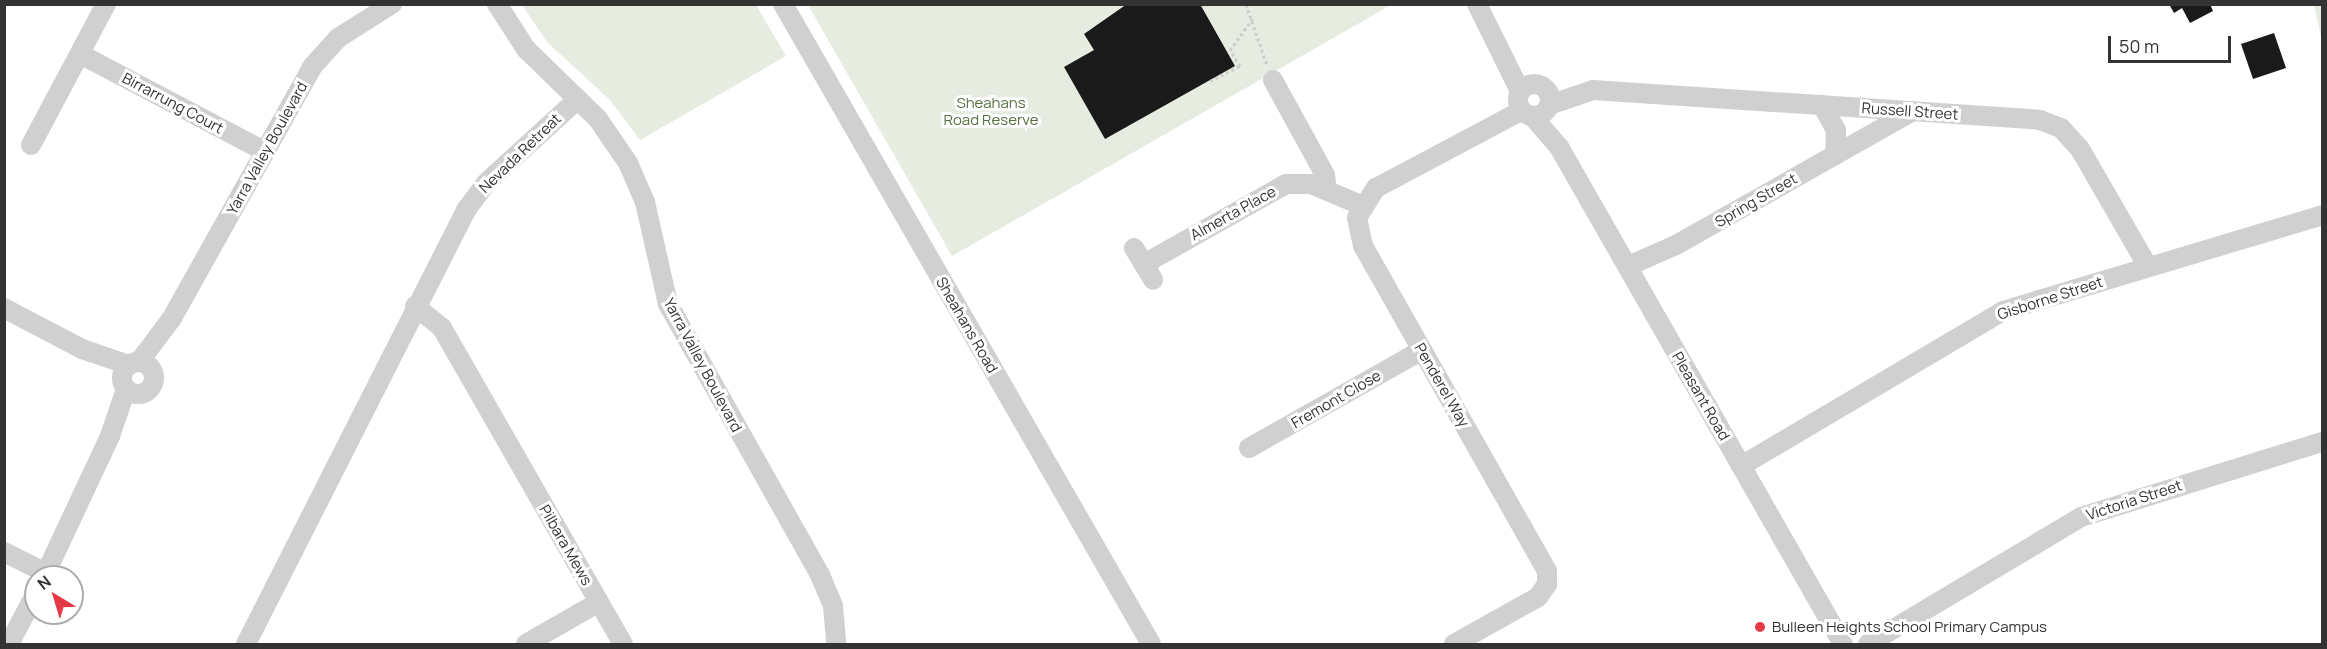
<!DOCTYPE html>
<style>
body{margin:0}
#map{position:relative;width:2327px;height:649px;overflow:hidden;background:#fff;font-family:Manrope,sans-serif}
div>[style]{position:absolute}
.green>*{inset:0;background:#e6ecdf}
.building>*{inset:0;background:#1a1a1a}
.path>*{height:3px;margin-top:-1.5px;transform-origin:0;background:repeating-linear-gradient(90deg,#cdcdcd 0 3px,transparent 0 6px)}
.minor>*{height:20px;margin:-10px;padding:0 10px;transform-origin:10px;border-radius:10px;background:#d0d0d0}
.minor>.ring{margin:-10px;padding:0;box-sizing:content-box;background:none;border:20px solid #d0d0d0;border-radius:50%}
.dots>*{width:16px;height:16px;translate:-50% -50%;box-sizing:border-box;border:3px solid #fff;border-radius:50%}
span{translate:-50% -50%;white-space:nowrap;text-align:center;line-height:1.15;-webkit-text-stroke:6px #fff;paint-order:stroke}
.park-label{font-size:15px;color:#56703f}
.street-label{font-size:15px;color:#333}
.poi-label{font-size:15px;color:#333}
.left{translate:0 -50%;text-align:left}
.frame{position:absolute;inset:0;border:6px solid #333;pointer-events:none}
.north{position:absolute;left:24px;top:565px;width:60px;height:60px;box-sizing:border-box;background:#fff;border:2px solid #adadad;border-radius:50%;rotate:322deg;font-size:16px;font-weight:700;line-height:24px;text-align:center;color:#333}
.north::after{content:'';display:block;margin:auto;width:21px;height:27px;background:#e63946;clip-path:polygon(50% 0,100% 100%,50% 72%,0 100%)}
.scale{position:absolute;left:2108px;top:36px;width:123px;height:27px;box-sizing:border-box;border:3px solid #333;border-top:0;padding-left:8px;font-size:18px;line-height:21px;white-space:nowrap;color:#333;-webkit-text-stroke:4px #fff;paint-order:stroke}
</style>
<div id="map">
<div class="green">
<div style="clip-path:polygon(522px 5px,756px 5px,786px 56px,640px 140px,610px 100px,547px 42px)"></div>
<div style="clip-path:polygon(808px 5px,1391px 5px,952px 256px)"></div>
<div style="clip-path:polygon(2314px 5px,2322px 5px,2322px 41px)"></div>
</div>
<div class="building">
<div style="clip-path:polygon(1127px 4px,1200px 4px,1235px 66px,1105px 139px,1064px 67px,1094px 50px,1084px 34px)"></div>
<div style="clip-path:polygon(2169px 4px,2210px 4px,2213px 11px,2190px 23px,2182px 8px,2174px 13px)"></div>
<div style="clip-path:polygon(2274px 33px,2286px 68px,2253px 79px,2241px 44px)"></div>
</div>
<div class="path">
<div style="left:1246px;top:4px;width:65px;rotate:71deg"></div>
<div style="left:1210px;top:81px;width:34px;rotate:-27deg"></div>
<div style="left:1240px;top:66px;width:19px;rotate:-122deg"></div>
<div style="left:1230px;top:50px;width:39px;rotate:-54deg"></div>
</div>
<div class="minor">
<div style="left:497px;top:4px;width:54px;rotate:57.2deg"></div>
<div style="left:526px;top:49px;width:100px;rotate:44.2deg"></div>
<div style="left:598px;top:119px;width:53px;rotate:55.7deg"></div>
<div style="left:628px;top:163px;width:43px;rotate:66.4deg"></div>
<div style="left:645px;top:202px;width:105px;rotate:77.3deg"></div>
<div style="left:668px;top:304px;width:311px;rotate:60.7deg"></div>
<div style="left:820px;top:575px;width:34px;rotate:67deg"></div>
<div style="left:833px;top:606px;width:38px;rotate:85deg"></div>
<div style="left:783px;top:4px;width:738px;rotate:60.1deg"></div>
<div style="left:1477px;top:4px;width:97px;rotate:63.7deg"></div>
<div style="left:80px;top:54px;width:210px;rotate:27.8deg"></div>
<div style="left:1273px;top:80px;width:108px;rotate:61.3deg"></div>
<div style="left:1325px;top:175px;width:15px;rotate:82deg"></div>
<div class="ring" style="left:1518px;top:84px;width:12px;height:12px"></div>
<div style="left:1549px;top:105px;width:46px;rotate:-18.8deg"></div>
<div style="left:1593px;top:90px;width:448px;rotate:3.8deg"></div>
<div style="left:2040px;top:120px;width:22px;rotate:21deg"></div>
<div style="left:2061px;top:128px;width:28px;rotate:48deg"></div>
<div style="left:2080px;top:149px;width:136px;rotate:60deg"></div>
<div style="left:1822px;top:105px;width:29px;rotate:61deg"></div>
<div style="left:1836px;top:130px;width:25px;rotate:92deg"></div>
<div style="left:1533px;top:117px;width:40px;rotate:49deg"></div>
<div style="left:1559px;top:147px;width:572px;rotate:60.26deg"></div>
<div style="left:31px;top:145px;width:160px;rotate:-62deg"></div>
<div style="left:1134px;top:248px;width:37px;rotate:59deg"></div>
<div style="left:1144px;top:264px;width:163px;rotate:-29.4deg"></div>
<div style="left:1286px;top:184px;width:25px"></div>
<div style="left:1311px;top:184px;width:54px;rotate:22.8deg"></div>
<div style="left:1628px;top:266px;width:52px;rotate:-23.6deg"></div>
<div style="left:1676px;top:245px;width:272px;rotate:-29.5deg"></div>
<div style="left:415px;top:306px;width:35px;rotate:39deg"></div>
<div style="left:442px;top:328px;width:364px;rotate:60.2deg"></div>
<div style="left:4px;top:308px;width:88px;rotate:27.7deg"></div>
<div style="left:82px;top:349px;width:50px;rotate:18.8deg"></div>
<div class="ring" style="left:122px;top:362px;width:12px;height:12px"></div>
<div style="left:139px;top:362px;width:55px;rotate:-53.1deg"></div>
<div style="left:172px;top:318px;width:287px;rotate:-60.8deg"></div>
<div style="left:312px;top:67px;width:39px;rotate:-48deg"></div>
<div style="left:338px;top:38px;width:64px;rotate:-32.2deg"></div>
<div style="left:1249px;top:448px;width:199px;rotate:-29.5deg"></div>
<div style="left:1741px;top:466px;width:304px;rotate:-30.6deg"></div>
<div style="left:2003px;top:311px;width:333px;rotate:-16.7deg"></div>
<div style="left:4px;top:552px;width:47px;rotate:26.6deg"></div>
<div style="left:44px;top:577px;width:156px;rotate:-64.9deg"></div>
<div style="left:110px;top:436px;width:50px;rotate:-71.2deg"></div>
<div style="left:9px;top:644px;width:58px;rotate:-62.1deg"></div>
<div style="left:246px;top:644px;width:487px;rotate:-63.1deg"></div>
<div style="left:466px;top:210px;width:35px;rotate:-53deg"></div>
<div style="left:487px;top:182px;width:123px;rotate:-42.4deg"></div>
<div style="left:526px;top:644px;width:84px;rotate:-29.9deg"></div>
<div style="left:1454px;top:644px;width:96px;rotate:-29.2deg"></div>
<div style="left:1538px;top:597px;width:16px;rotate:-55deg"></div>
<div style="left:1547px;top:584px;width:13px;rotate:-90deg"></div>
<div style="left:1547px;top:571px;width:373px;rotate:-119.5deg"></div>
<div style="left:1363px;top:246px;width:29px;rotate:-102deg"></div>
<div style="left:1357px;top:218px;width:36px;rotate:-58deg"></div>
<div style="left:1376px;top:188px;width:164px;rotate:-28deg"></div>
<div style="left:1868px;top:644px;width:248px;rotate:-30.8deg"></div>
<div style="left:2081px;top:517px;width:252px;rotate:-17.3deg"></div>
</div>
<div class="dots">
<div style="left:1760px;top:627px;background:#e63946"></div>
</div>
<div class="park-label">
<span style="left:991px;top:111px">Sheahans<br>Road Reserve</span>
</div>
<div class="street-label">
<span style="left:173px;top:103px;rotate:28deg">Birrarrung Court</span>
<span style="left:1910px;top:111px;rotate:4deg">Russell Street</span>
<span style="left:267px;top:148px;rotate:-61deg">Yarra Valley Boulevard</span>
<span style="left:520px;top:153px;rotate:-44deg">Nevada Retreat</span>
<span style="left:1756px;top:200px;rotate:-30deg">Spring Street</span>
<span style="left:1233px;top:213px;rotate:-29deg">Almerta Place</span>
<span style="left:2050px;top:298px;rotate:-18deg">Gisborne Street</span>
<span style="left:967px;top:325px;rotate:60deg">Sheahans Road</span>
<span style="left:703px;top:365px;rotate:62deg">Yarra Valley Boulevard</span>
<span style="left:1442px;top:385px;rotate:60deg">Penderel Way</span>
<span style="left:1701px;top:396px;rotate:60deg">Pleasant Road</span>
<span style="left:1336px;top:399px;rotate:-30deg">Fremont Close</span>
<span style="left:2134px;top:500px;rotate:-18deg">Victoria Street</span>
<span style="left:566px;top:545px;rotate:60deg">Pilbara Mews</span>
</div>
<div class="poi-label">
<span class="left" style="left:1772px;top:627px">Bulleen Heights School Primary Campus</span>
</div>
<div class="frame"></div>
<div class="north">N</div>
<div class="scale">50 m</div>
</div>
